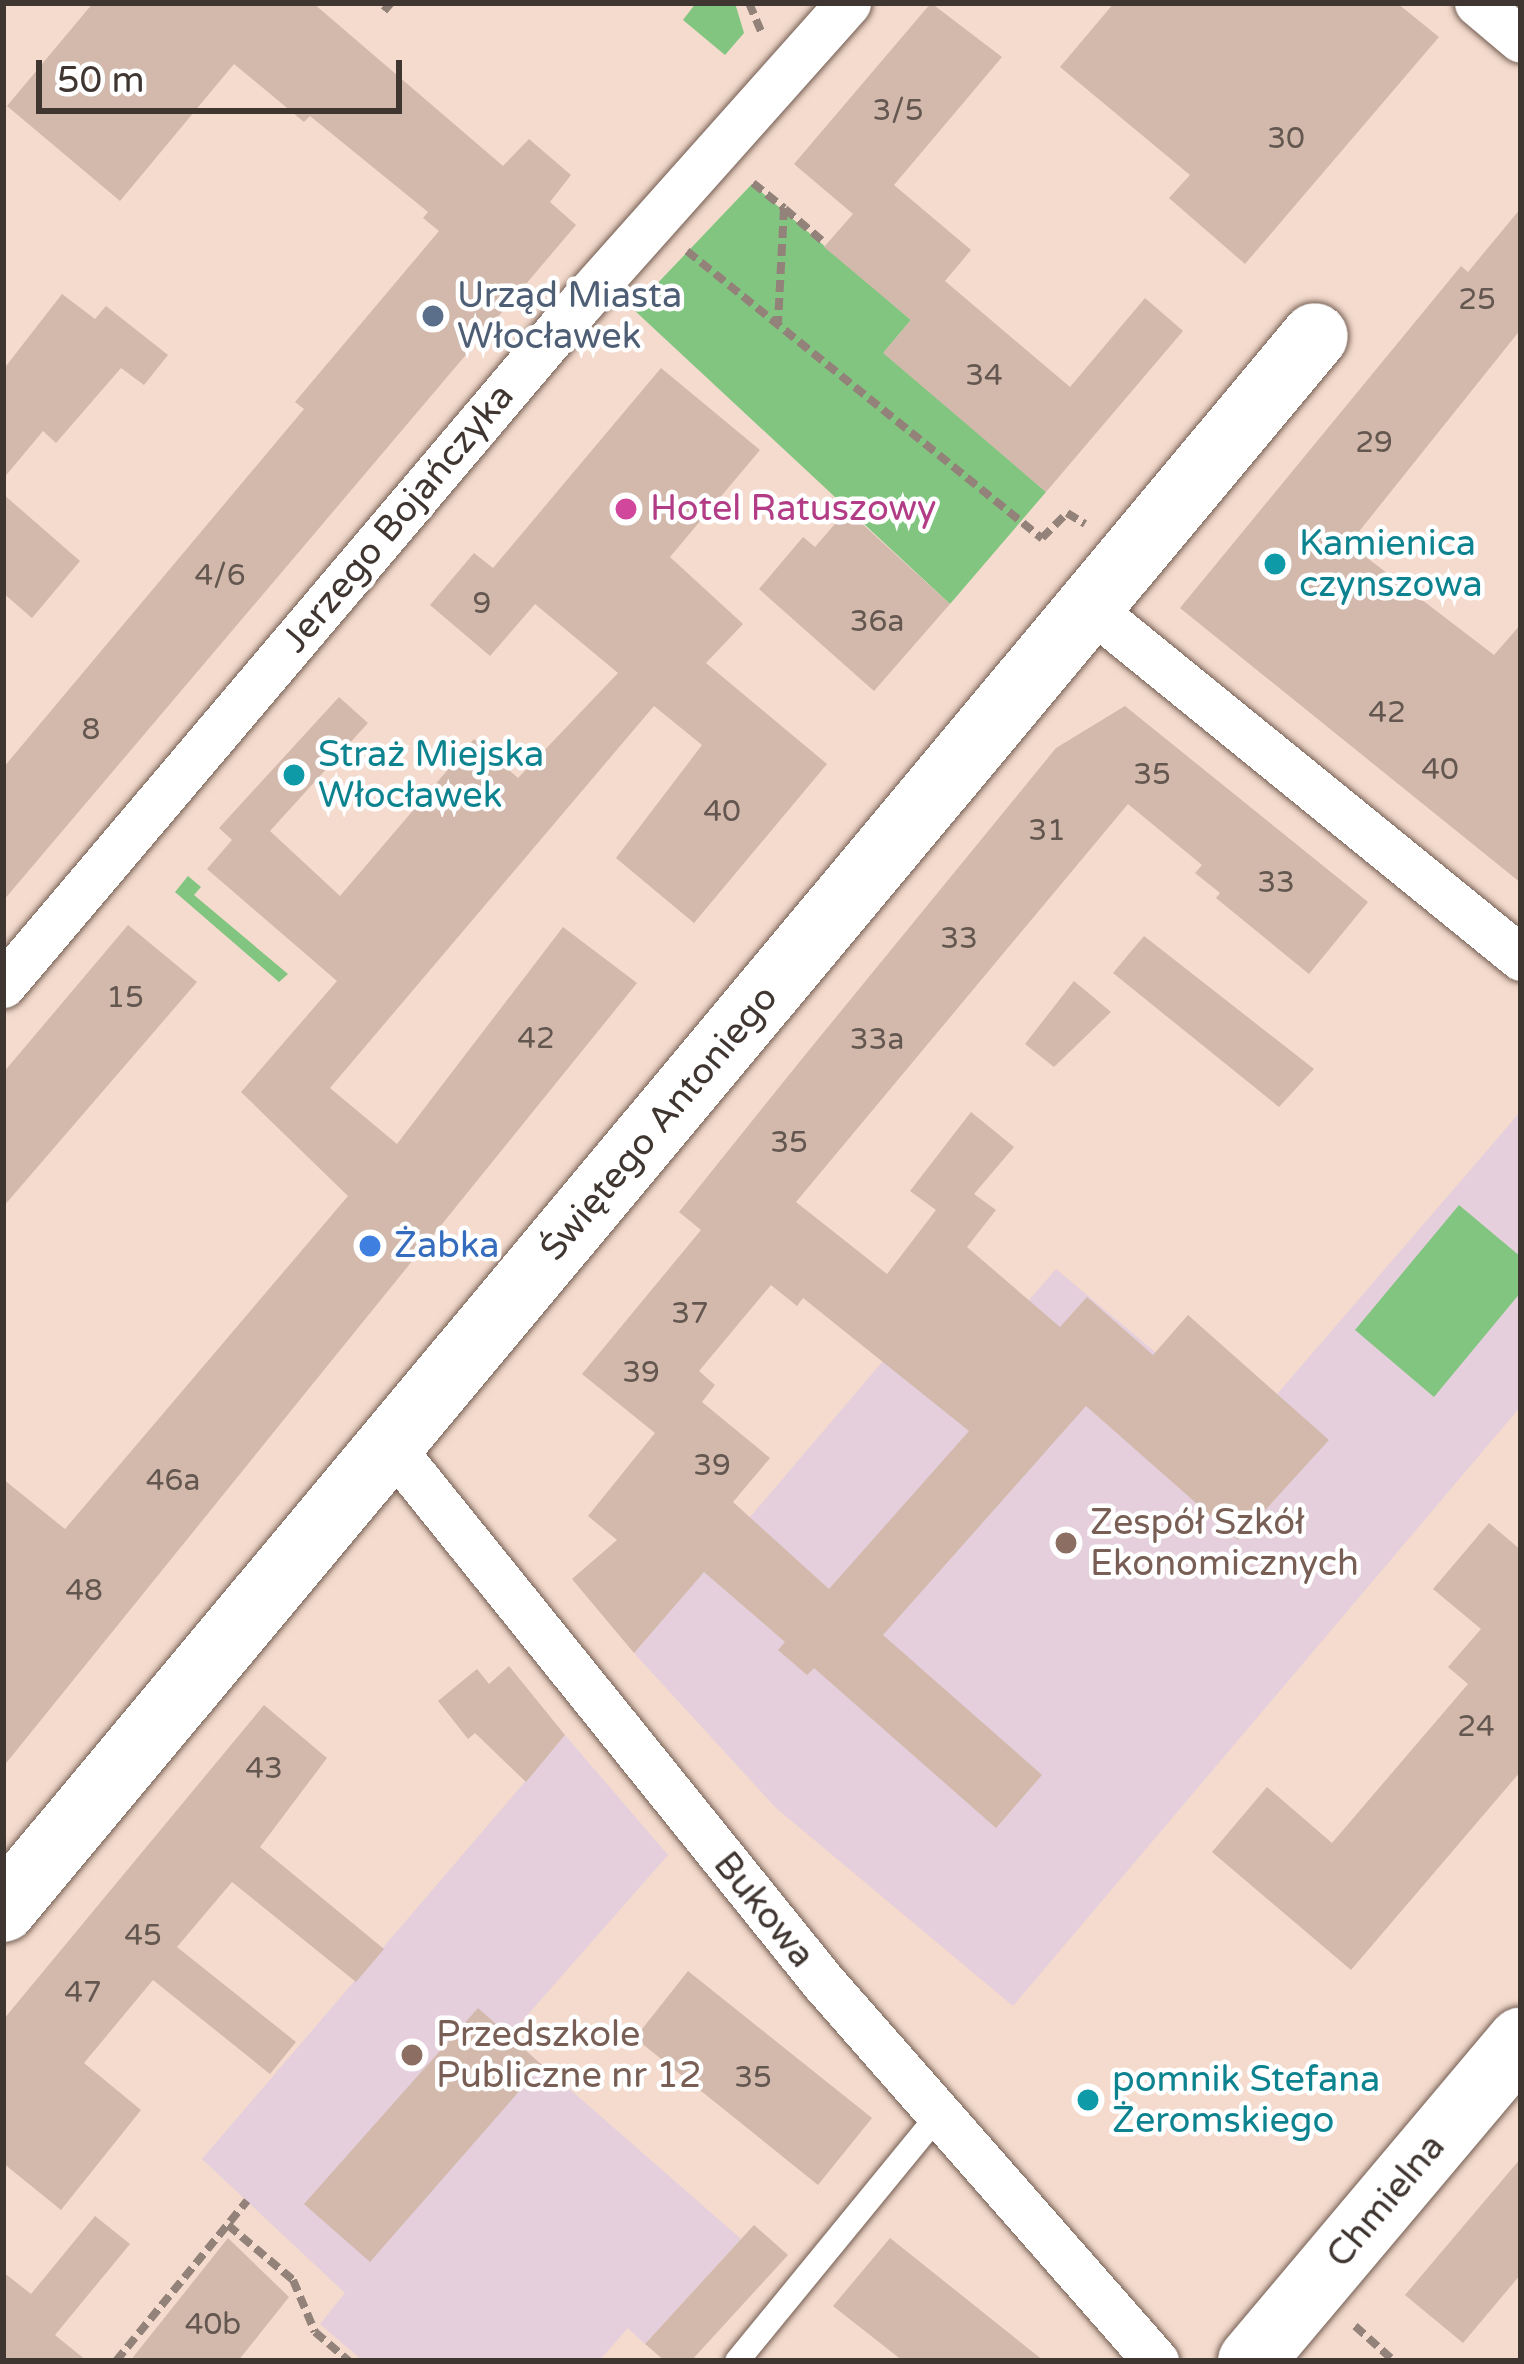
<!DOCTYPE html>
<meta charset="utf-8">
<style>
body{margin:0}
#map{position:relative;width:1524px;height:2364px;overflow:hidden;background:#f4dbcd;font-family:"Varela Round",sans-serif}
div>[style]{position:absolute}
.education>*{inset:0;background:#e5cfdc}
.green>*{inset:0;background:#82c580}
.building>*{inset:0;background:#d2b9ac}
.path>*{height:8px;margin-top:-4px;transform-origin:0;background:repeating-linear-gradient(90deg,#938279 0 12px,transparent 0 18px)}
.roads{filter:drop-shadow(0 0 3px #725c51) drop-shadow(0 0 3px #725c51)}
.lane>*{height:24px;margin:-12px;padding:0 12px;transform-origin:12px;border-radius:12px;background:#fff}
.street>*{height:45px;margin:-22.5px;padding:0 22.5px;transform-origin:22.5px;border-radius:22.5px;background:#fff}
.secondary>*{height:66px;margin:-33px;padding:0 33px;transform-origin:33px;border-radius:33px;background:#fff}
.dots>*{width:33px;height:33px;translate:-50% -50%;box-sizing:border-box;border:6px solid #fff;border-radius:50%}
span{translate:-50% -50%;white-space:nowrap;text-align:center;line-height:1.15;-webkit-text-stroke:9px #fff;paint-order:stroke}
.number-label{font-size:30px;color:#645750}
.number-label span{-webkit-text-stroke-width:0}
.service-label{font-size:36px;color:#4e5e75}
.left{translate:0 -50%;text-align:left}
.hotel-label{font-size:36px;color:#b23c85}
.street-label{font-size:36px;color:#403631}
.culture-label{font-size:36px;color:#0d838f}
.shop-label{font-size:36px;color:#366cbe}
.education-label{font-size:36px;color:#785e54}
.frame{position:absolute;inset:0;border:6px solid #403631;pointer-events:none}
.scale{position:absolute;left:36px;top:60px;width:366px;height:54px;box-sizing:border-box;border:6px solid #403631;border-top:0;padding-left:15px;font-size:36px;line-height:42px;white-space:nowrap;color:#403631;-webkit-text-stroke:9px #fff;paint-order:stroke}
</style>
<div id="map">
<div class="education">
<div style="clip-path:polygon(1521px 1111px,1521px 1406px,1013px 2006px,776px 1808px,634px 1653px,883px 1361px,995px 1339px,1056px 1269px,1247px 1429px)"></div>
<div style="clip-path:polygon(565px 1735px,668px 1855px,509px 2036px,741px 2239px,645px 2344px,628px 2328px,599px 2361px,363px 2361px,320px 2324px,345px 2293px,202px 2159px)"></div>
</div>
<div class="green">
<div style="clip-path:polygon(696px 3px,735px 3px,744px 33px,725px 55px,683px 20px)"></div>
<div style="clip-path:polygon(752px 184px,911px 320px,884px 352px,1046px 492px,950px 604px,633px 309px)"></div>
<div style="clip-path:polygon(188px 876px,201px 887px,194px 895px,288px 974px,279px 982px,175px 892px)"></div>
<div style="clip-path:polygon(1459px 1205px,1521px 1257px,1521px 1292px,1434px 1397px,1355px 1330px)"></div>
</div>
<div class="building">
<div style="clip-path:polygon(93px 3px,313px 3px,503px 166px,529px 139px,571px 175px,550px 202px,576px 225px,3px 901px,3px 768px,304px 409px,295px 402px,439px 231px,423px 218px,428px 212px,310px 116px,304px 122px,234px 64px,120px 201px,7px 106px)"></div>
<div style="clip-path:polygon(931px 3px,1002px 57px,894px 185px,971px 250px,945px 281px,1070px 387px,1145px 298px,1183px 331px,1046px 492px,883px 353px,911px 320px,824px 247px,853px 214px,794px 164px)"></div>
<div style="clip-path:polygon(1114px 3px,1397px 3px,1439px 37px,1245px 264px,1169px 198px,1190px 175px,1060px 67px)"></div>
<div style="clip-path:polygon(1521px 208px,1521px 329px,1349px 544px,1494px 655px,1521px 624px,1521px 883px,1180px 608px,1461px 266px,1468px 272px)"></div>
<div style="clip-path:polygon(62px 294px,95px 319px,106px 306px,168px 355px,144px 385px,121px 368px,56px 443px,43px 431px,3px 479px,3px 370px)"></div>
<div style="clip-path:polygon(661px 368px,760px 450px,670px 557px,743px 624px,706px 663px,827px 764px,694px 923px,616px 858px,702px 745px,654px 706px,330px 1088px,397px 1144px,563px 927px,637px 983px,3px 1767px,3px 1479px,65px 1529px,348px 1196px,241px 1092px,337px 981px,207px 869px,232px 840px,219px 828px,339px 697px,368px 723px,270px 831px,340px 896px,474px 739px,518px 778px,618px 673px,535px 604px,490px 656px,430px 605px,474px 553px,493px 568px)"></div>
<div style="clip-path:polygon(3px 494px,80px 561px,32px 618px,3px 593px)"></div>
<div style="clip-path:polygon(847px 510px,950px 604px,874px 691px,759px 589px,803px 537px,815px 547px)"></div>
<div style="clip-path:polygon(evenodd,1125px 706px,1368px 902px,1309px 974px,1216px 898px,1220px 893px,1195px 873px,1202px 865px,1128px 804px,796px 1202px,887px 1274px,936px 1210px,910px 1191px,971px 1112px,1014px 1147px,974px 1194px,996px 1210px,967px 1247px,1060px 1327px,1087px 1297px,1153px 1355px,1188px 1315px,1329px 1440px,1238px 1540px,1086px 1406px,883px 1635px,1042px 1775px,996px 1828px,814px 1668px,807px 1675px,778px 1650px,785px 1642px,704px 1572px,634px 1653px,572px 1579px,617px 1540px,588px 1516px,655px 1433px,582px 1374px,701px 1230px,679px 1212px,801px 1060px,1056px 748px,1125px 706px,771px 1285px,797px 1306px,803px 1298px,969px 1431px,829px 1589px,733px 1502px,770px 1458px,702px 1402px,715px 1385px,699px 1371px,771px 1285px)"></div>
<div style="clip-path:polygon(128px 925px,197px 982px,3px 1207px,3px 1073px)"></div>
<div style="clip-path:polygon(1144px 936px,1314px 1069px,1279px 1107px,1113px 973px)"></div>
<div style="clip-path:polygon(1074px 981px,1111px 1012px,1054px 1067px,1025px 1044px)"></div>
<div style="clip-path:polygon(1489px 1523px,1521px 1550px,1521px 1771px,1351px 1970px,1212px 1852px,1267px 1787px,1332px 1843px,1468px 1684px,1448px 1667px,1481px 1629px,1433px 1589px)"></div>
<div style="clip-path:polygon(509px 1666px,565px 1735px,526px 1782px,475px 1733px,468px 1739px,438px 1701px,477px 1669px,489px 1684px)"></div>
<div style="clip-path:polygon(264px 1705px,327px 1758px,260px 1847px,384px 1949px,356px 1982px,232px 1882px,177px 1947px,296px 2042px,270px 2074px,153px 1980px,84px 2063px,141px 2110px,61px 2210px,3px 2163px,3px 2020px)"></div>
<div style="clip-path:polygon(688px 1971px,872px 2118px,818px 2185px,635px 2038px)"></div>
<div style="clip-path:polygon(478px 2008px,542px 2065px,370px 2262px,304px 2204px)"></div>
<div style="clip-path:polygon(1521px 2158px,1521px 2274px,1463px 2343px,1405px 2295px)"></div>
<div style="clip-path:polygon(95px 2216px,130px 2244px,55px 2335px,87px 2361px,3px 2361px,3px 2272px,31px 2294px)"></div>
<div style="clip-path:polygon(754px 2225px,788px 2255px,691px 2361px,665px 2361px,645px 2344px)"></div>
<div style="clip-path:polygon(228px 2238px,289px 2297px,238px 2361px,130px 2361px)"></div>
<div style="clip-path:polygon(890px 2238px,1044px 2361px,903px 2361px,833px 2306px)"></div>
</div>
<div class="path">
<div style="left:749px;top:3px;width:34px;rotate:67deg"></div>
<div style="left:384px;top:11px;width:11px;rotate:-49deg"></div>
<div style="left:753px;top:183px;width:40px;rotate:39deg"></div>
<div style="left:784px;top:208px;width:114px;rotate:93deg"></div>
<div style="left:785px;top:209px;width:52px;rotate:40.4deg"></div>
<div style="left:687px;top:251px;width:457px;rotate:39deg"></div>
<div style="left:1042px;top:538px;width:35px;rotate:-45deg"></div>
<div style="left:1067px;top:513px;width:21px;rotate:31deg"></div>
<div style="left:228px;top:2225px;width:85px;rotate:40.2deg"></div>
<div style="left:293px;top:2280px;width:56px;rotate:67.1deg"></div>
<div style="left:315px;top:2332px;width:45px;rotate:40.5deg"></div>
<div style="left:1355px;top:2326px;width:52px;rotate:41.9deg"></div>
<div style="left:116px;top:2361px;width:207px;rotate:-50.7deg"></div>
</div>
<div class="roads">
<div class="lane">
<div style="left:737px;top:2361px;width:319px;rotate:-50.7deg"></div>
</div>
<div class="street">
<div style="left:1477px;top:3px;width:57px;rotate:40.1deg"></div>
<div style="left:1089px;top:607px;width:557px;rotate:39.09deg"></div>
<div style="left:3px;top:985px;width:893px;rotate:-49.73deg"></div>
<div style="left:580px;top:304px;width:403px;rotate:-48.3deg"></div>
<div style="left:390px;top:1445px;width:690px;rotate:51.12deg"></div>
<div style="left:823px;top:1982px;width:505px;rotate:48.7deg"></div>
</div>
<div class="secondary">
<div style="left:3px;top:1909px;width:2048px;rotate:-50.17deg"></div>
<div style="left:1251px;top:2361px;width:419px;rotate:-49.9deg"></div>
</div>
</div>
<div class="dots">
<div style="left:433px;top:316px;background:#5c6f8a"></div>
<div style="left:626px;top:509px;background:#d1479c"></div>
<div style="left:1275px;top:564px;background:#0f9aa8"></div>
<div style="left:294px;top:775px;background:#0f9aa8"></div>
<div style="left:370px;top:1246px;background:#3f7fe0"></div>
<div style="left:1066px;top:1543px;background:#8d6e63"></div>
<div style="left:412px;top:2055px;background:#8d6e63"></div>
<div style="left:1088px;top:2100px;background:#0f9aa8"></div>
</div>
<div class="number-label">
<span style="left:898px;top:111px">3/5</span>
<span style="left:1286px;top:139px">30</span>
<span style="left:1477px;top:300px">25</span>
<span style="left:984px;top:376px">34</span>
<span style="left:1374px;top:443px">29</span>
<span style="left:220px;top:576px">4/6</span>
<span style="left:482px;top:604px">9</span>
<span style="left:877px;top:622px">36a</span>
<span style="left:1387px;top:713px">42</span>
<span style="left:91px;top:730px">8</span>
<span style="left:1440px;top:770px">40</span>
<span style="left:1152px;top:775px">35</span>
<span style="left:722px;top:812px">40</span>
<span style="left:1047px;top:831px">31</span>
<span style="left:1276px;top:883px">33</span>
<span style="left:959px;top:939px">33</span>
<span style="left:125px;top:998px">15</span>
<span style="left:536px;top:1039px">42</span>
<span style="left:877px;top:1040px">33a</span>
<span style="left:789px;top:1143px">35</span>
<span style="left:690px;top:1314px">37</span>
<span style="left:641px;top:1373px">39</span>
<span style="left:712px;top:1466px">39</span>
<span style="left:173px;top:1481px">46a</span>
<span style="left:84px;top:1591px">48</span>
<span style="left:1476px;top:1727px">24</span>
<span style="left:264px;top:1769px">43</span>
<span style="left:143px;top:1936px">45</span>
<span style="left:83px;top:1993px">47</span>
<span style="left:753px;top:2078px">35</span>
<span style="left:213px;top:2325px">40b</span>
</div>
<div class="service-label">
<span class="left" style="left:457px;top:316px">Urząd Miasta<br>Włocławek</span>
</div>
<div class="hotel-label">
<span class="left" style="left:650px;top:509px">Hotel Ratuszowy</span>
</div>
<div class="street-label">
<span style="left:398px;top:518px;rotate:-50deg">Jerzego Bojańczyka</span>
<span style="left:659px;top:1123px;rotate:-50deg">Świętego Antoniego</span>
<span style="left:764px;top:1910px;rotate:51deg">Bukowa</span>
<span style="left:1386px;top:2201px;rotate:-50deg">Chmielna</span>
</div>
<div class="culture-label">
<span class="left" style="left:1299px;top:564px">Kamienica<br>czynszowa</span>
<span class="left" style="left:318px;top:775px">Straż Miejska<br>Włocławek</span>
<span class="left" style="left:1112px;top:2100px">pomnik Stefana<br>Żeromskiego</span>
</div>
<div class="shop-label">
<span class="left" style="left:394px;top:1246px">Żabka</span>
</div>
<div class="education-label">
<span class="left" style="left:1090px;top:1543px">Zespół Szkół<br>Ekonomicznych</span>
<span class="left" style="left:436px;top:2055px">Przedszkole<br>Publiczne nr 12</span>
</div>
<div class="frame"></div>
<div class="scale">50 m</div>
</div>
